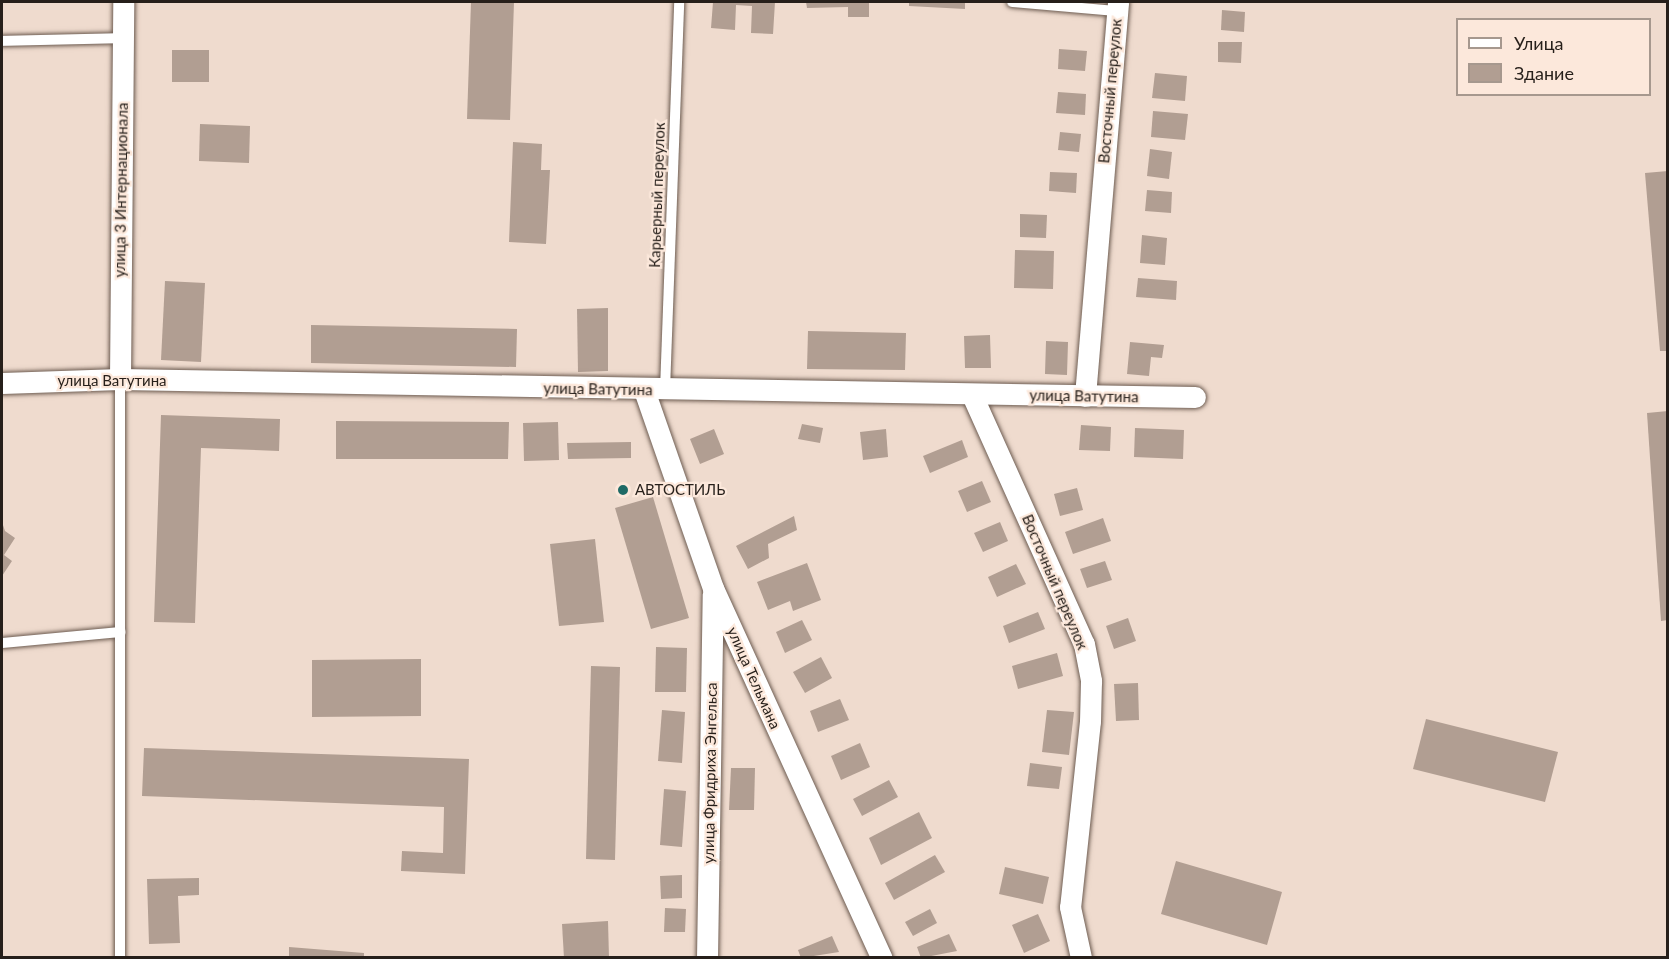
<!DOCTYPE html>
<meta charset="utf-8">
<style>
body{margin:0}
#map{position:relative;width:1669px;height:959px;overflow:hidden;background:#efdbce;font-family:Lato,sans-serif}
div>[style]{position:absolute}
.building>*{inset:0;background:#b19e92}
.roads{filter:drop-shadow(0 0 2px #6d5c51) drop-shadow(0 0 2px #6d5c51)}
.service>*{height:10px;margin:-5px;padding:0 5px;transform-origin:5px;border-radius:5px;background:#fff}
.minor>*{height:21px;margin:-10.5px;padding:0 10.5px;transform-origin:10.5px;border-radius:10.5px;background:#fff}
.dots>*{width:16px;height:16px;translate:-50% -50%;box-sizing:border-box;border:3px solid #fce8db;border-radius:50%}
span{translate:-50% -50%;white-space:nowrap;text-align:center;line-height:1.15;-webkit-text-stroke:4.5px #fce8db;paint-order:stroke}
.street-label{font-size:15px;color:#261f1a}
.poi-label{font-size:15px;color:#261f1a}
.left{translate:0 -50%;text-align:left}
.frame{position:absolute;inset:0;border:3px solid #261f1a;pointer-events:none}
.legend{position:absolute;left:1456px;top:18px;width:195px;height:78px;box-sizing:border-box;background:#fce8db;border:2px solid #a6988e;margin:0;padding:8px 10px;list-style:none;font-size:18px;color:#261f1a}
.legend li{display:flex;align-items:center;gap:12px;height:30px}
.legend b{width:30px;border:2px solid #a6988e}
</style>
<div id="map">
<div class="building">
<div style="clip-path:polygon(471px 2px,514px 2px,510px 120px,467px 119px)"></div>
<div style="clip-path:polygon(713px 2px,775px 2px,773px 34px,751px 33px,752px 6px,736px 5px,735px 30px,711px 28px)"></div>
<div style="clip-path:polygon(806px 2px,869px 2px,869px 17px,848px 17px,848px 7px,807px 8px)"></div>
<div style="clip-path:polygon(909px 2px,965px 2px,965px 9px,909px 6px)"></div>
<div style="clip-path:polygon(1222px 10px,1245px 12px,1244px 32px,1221px 30px)"></div>
<div style="clip-path:polygon(1218px 42px,1242px 42px,1241px 63px,1218px 62px)"></div>
<div style="clip-path:polygon(1059px 49px,1087px 51px,1085px 71px,1058px 69px)"></div>
<div style="clip-path:polygon(172px 50px,209px 50px,209px 82px,172px 82px)"></div>
<div style="clip-path:polygon(1155px 73px,1187px 76px,1185px 101px,1152px 98px)"></div>
<div style="clip-path:polygon(1058px 92px,1086px 94px,1085px 115px,1056px 113px)"></div>
<div style="clip-path:polygon(1153px 111px,1188px 114px,1185px 140px,1151px 137px)"></div>
<div style="clip-path:polygon(200px 124px,250px 126px,249px 163px,199px 161px)"></div>
<div style="clip-path:polygon(1060px 132px,1081px 134px,1079px 152px,1058px 150px)"></div>
<div style="clip-path:polygon(513px 142px,542px 144px,541px 170px,550px 170px,546px 244px,509px 242px)"></div>
<div style="clip-path:polygon(1150px 149px,1172px 152px,1169px 179px,1147px 176px)"></div>
<div style="clip-path:polygon(1668px 171px,1668px 351px,1660px 351px,1645px 173px)"></div>
<div style="clip-path:polygon(1050px 172px,1077px 173px,1076px 193px,1049px 191px)"></div>
<div style="clip-path:polygon(1147px 190px,1172px 192px,1171px 213px,1145px 211px)"></div>
<div style="clip-path:polygon(1020px 214px,1047px 215px,1046px 238px,1020px 237px)"></div>
<div style="clip-path:polygon(1142px 235px,1167px 238px,1165px 265px,1140px 263px)"></div>
<div style="clip-path:polygon(1015px 250px,1054px 251px,1053px 289px,1014px 288px)"></div>
<div style="clip-path:polygon(1138px 278px,1177px 281px,1176px 300px,1136px 297px)"></div>
<div style="clip-path:polygon(165px 281px,205px 283px,201px 362px,161px 360px)"></div>
<div style="clip-path:polygon(608px 308px,608px 371px,578px 372px,577px 309px)"></div>
<div style="clip-path:polygon(311px 325px,517px 329px,516px 367px,311px 363px)"></div>
<div style="clip-path:polygon(808px 331px,906px 333px,905px 370px,807px 369px)"></div>
<div style="clip-path:polygon(990px 335px,991px 368px,965px 368px,964px 336px)"></div>
<div style="clip-path:polygon(1046px 341px,1068px 342px,1067px 375px,1045px 374px)"></div>
<div style="clip-path:polygon(1130px 342px,1164px 345px,1162px 358px,1151px 357px,1149px 376px,1127px 374px)"></div>
<div style="clip-path:polygon(1668px 411px,1668px 620px,1661px 621px,1647px 413px)"></div>
<div style="clip-path:polygon(161px 415px,280px 419px,279px 451px,201px 448px,195px 623px,154px 622px)"></div>
<div style="clip-path:polygon(336px 421px,509px 422px,508px 459px,336px 459px)"></div>
<div style="clip-path:polygon(558px 422px,559px 460px,524px 461px,523px 423px)"></div>
<div style="clip-path:polygon(802px 424px,823px 428px,820px 443px,798px 439px)"></div>
<div style="clip-path:polygon(1081px 425px,1111px 427px,1110px 451px,1079px 450px)"></div>
<div style="clip-path:polygon(1135px 428px,1184px 430px,1183px 459px,1134px 457px)"></div>
<div style="clip-path:polygon(714px 429px,724px 454px,700px 464px,690px 439px)"></div>
<div style="clip-path:polygon(886px 429px,888px 457px,863px 460px,860px 432px)"></div>
<div style="clip-path:polygon(962px 440px,968px 457px,930px 473px,923px 456px)"></div>
<div style="clip-path:polygon(631px 442px,631px 458px,568px 459px,567px 443px)"></div>
<div style="clip-path:polygon(982px 481px,991px 502px,967px 512px,958px 491px)"></div>
<div style="clip-path:polygon(1077px 488px,1083px 510px,1060px 516px,1054px 494px)"></div>
<div style="clip-path:polygon(653px 497px,689px 618px,651px 629px,615px 508px)"></div>
<div style="clip-path:polygon(794px 516px,797px 530px,768px 544px,769px 558px,748px 569px,736px 546px)"></div>
<div style="clip-path:polygon(1103px 518px,1111px 541px,1073px 554px,1065px 532px)"></div>
<div style="clip-path:polygon(2px 522px,5px 531px,15px 538px,4px 555px,12px 561px,2px 576px)"></div>
<div style="clip-path:polygon(1000px 522px,1008px 541px,983px 552px,974px 533px)"></div>
<div style="clip-path:polygon(595px 539px,604px 622px,559px 626px,550px 544px)"></div>
<div style="clip-path:polygon(1105px 561px,1112px 580px,1087px 588px,1080px 569px)"></div>
<div style="clip-path:polygon(807px 563px,821px 600px,793px 611px,790px 601px,768px 610px,757px 582px)"></div>
<div style="clip-path:polygon(1016px 564px,1026px 584px,997px 597px,988px 577px)"></div>
<div style="clip-path:polygon(1038px 612px,1045px 629px,1009px 643px,1003px 626px)"></div>
<div style="clip-path:polygon(1128px 618px,1136px 641px,1114px 649px,1106px 626px)"></div>
<div style="clip-path:polygon(802px 620px,812px 640px,785px 653px,776px 632px)"></div>
<div style="clip-path:polygon(656px 647px,687px 648px,686px 692px,655px 692px)"></div>
<div style="clip-path:polygon(1057px 653px,1063px 676px,1018px 689px,1012px 666px)"></div>
<div style="clip-path:polygon(821px 657px,832px 678px,805px 693px,793px 672px)"></div>
<div style="clip-path:polygon(421px 659px,421px 716px,312px 717px,312px 660px)"></div>
<div style="clip-path:polygon(591px 666px,620px 667px,615px 860px,586px 859px)"></div>
<div style="clip-path:polygon(1138px 683px,1139px 720px,1116px 721px,1114px 684px)"></div>
<div style="clip-path:polygon(840px 699px,849px 720px,818px 732px,810px 711px)"></div>
<div style="clip-path:polygon(662px 710px,685px 712px,682px 763px,658px 761px)"></div>
<div style="clip-path:polygon(1047px 710px,1074px 712px,1069px 755px,1042px 752px)"></div>
<div style="clip-path:polygon(1426px 719px,1558px 752px,1545px 802px,1413px 769px)"></div>
<div style="clip-path:polygon(860px 743px,870px 767px,841px 780px,831px 756px)"></div>
<div style="clip-path:polygon(144px 748px,469px 759px,465px 874px,401px 871px,402px 851px,443px 853px,444px 807px,142px 796px)"></div>
<div style="clip-path:polygon(1030px 763px,1062px 767px,1059px 789px,1027px 786px)"></div>
<div style="clip-path:polygon(731px 768px,755px 768px,754px 810px,729px 810px)"></div>
<div style="clip-path:polygon(889px 780px,898px 797px,862px 816px,853px 799px)"></div>
<div style="clip-path:polygon(664px 789px,686px 791px,682px 847px,660px 845px)"></div>
<div style="clip-path:polygon(919px 812px,932px 838px,881px 865px,869px 838px)"></div>
<div style="clip-path:polygon(935px 855px,945px 872px,894px 900px,885px 883px)"></div>
<div style="clip-path:polygon(1176px 861px,1282px 892px,1267px 945px,1161px 914px)"></div>
<div style="clip-path:polygon(1005px 867px,1049px 877px,1043px 904px,999px 894px)"></div>
<div style="clip-path:polygon(682px 875px,682px 898px,661px 899px,660px 876px)"></div>
<div style="clip-path:polygon(199px 878px,199px 895px,178px 896px,180px 943px,149px 944px,147px 879px)"></div>
<div style="clip-path:polygon(665px 908px,686px 909px,685px 932px,664px 932px)"></div>
<div style="clip-path:polygon(930px 909px,937px 923px,913px 936px,905px 922px)"></div>
<div style="clip-path:polygon(1038px 914px,1050px 941px,1024px 953px,1012px 925px)"></div>
<div style="clip-path:polygon(608px 921px,609px 958px,564px 958px,562px 924px)"></div>
<div style="clip-path:polygon(949px 934px,957px 951px,921px 958px,917px 947px)"></div>
<div style="clip-path:polygon(832px 936px,839px 952px,801px 958px,798px 950px)"></div>
<div style="clip-path:polygon(289px 947px,364px 953px,364px 958px,289px 958px)"></div>
</div>
<div class="roads">
<div class="service">
<div style="left:1012px;top:2px;width:105px;rotate:4.9deg"></div>
<div style="left:2px;top:41px;width:121px;rotate:-1.4deg"></div>
<div style="left:120px;top:379px;width:579px;rotate:90deg"></div>
<div style="left:665px;top:390px;width:388px;rotate:-87.9deg"></div>
<div style="left:2px;top:643px;width:119px;rotate:-5.3deg"></div>
</div>
<div class="minor">
<div style="left:120px;top:379px;width:377px;rotate:-89.5deg"></div>
<div style="left:2px;top:383px;width:118px;rotate:-1.9deg"></div>
<div style="left:120px;top:379px;width:1075px;rotate:0.96deg"></div>
<div style="left:644px;top:390px;width:210px;rotate:70.8deg"></div>
<div style="left:713px;top:588px;width:407px;rotate:65.5deg"></div>
<div style="left:972px;top:395px;width:273px;rotate:65.8deg"></div>
<div style="left:1084px;top:644px;width:38px;rotate:79deg"></div>
<div style="left:1091px;top:681px;width:40px;rotate:91.4deg"></div>
<div style="left:1090px;top:721px;width:187px;rotate:96.1deg"></div>
<div style="left:1070px;top:907px;width:52px;rotate:77.8deg"></div>
<div style="left:1085px;top:396px;width:395px;rotate:-85.2deg"></div>
<div style="left:707px;top:958px;width:364px;rotate:-89.1deg"></div>
</div>
</div>
<div class="dots">
<div style="left:623px;top:490px;background:#1f6a66"></div>
</div>
<div class="street-label">
<span style="left:1110px;top:91px;rotate:-85deg">Восточный переулок</span>
<span style="left:121px;top:190px;rotate:-89deg">улица 3 Интернационала</span>
<span style="left:657px;top:195px;rotate:-88deg">Карьерный переулок</span>
<span style="left:112px;top:381px">улица Ватутина</span>
<span style="left:598px;top:389px;rotate:1deg">улица Ватутина</span>
<span style="left:1084px;top:396px;rotate:1deg">улица Ватутина</span>
<span style="left:1055px;top:582px;rotate:67deg">Восточный переулок</span>
<span style="left:754px;top:678px;rotate:66deg">улица Тельмана</span>
<span style="left:710px;top:773px;rotate:-89deg">улица Фридриха Энгельса</span>
</div>
<div class="poi-label">
<span class="left" style="left:635px;top:490px">АВТОСТИЛЬ</span>
</div>
<div class="frame"></div>
<ul class="legend">
<li><b style="height:8px;background:#fff"></b>Улица</li>
<li><b style="height:16px;background:#b19e92"></b>Здание</li>
</ul>
</div>
